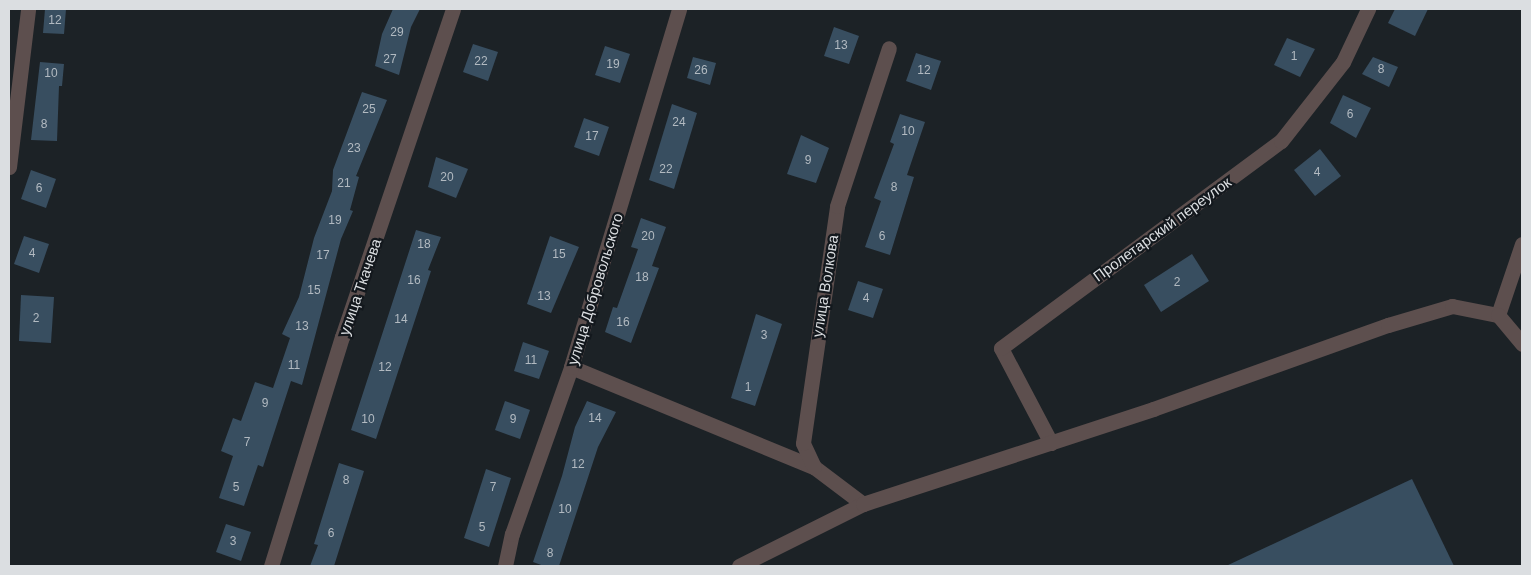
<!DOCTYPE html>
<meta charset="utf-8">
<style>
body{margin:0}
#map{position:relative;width:1531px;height:575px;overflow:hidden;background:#1c2226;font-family:Arial,sans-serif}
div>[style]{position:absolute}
.building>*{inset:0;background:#384e60}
.street>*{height:15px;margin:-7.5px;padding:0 7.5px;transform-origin:7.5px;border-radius:7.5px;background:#5d4f4e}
span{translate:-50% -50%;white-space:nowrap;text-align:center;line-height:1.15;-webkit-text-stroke:4.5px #13181d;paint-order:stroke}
.number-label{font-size:12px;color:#b2bac1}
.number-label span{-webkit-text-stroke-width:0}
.street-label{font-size:15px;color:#dbdee1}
.frame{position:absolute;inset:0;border:10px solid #dbdee1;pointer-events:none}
</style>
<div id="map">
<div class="building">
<div style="clip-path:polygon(45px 9px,66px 9px,64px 34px,43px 33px)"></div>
<div style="clip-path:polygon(393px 9px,420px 9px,411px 27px,399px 75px,375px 66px,382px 34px)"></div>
<div style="clip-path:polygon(1395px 9px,1428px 9px,1415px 36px,1388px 23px)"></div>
<div style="clip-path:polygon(834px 27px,859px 36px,849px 64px,824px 56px)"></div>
<div style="clip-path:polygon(1287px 38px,1315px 49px,1300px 77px,1274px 65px)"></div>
<div style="clip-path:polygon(473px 44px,498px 52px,488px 81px,463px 72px)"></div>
<div style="clip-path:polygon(605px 46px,630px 54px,620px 83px,595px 75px)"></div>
<div style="clip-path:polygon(916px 53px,941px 61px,931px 90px,906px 81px)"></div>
<div style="clip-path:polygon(693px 57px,716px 63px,710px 85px,687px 78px)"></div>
<div style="clip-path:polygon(1373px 57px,1398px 67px,1389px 87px,1362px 74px)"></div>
<div style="clip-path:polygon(40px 62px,64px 64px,62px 86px,59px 86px,57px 141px,31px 140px)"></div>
<div style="clip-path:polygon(362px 92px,387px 100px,356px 176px,359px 177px,350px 210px,353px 211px,341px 239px,302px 385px,291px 381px,263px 467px,258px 465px,244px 506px,219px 498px,233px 456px,221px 451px,233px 418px,241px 421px,255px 382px,273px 388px,290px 338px,282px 334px,299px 297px,314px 238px,332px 191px,333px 170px)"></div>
<div style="clip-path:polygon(1343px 95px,1371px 108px,1356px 138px,1330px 123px)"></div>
<div style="clip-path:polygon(672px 104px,697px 113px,674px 189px,649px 180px)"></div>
<div style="clip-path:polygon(900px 114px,925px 122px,907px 175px,914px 177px,890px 255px,865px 247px,881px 201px,874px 198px,894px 144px,890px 142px)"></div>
<div style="clip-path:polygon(584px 118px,609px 127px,599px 156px,574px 147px)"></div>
<div style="clip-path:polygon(801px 135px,829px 148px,816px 183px,787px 174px)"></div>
<div style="clip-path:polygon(1320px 149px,1341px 176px,1315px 196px,1294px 170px)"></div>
<div style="clip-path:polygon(436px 157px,468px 169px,456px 198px,428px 187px)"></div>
<div style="clip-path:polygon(31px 170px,56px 179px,46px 208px,21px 199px)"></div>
<div style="clip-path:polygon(641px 218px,666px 227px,652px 266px,659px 268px,631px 343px,605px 332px,613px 307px,617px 308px,638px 249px,631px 247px)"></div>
<div style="clip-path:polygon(416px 230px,441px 237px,428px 270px,431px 271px,376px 439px,351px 430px)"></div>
<div style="clip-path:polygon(24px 236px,49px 244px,39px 273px,14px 264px)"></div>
<div style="clip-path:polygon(550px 236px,579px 247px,551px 313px,527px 304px)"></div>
<div style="clip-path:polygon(1192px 254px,1209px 281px,1161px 312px,1144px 285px)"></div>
<div style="clip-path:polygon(858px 281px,883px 289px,873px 318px,848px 310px)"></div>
<div style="clip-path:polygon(21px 295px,54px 297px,51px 343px,19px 341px)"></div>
<div style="clip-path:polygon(756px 314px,782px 324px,755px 406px,731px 398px)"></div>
<div style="clip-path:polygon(523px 342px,549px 351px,539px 379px,514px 371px)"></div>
<div style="clip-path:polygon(505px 401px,530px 410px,520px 439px,495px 430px)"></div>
<div style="clip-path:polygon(587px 401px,616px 412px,598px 447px,559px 566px,544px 566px,533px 562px,562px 476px,575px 427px)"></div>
<div style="clip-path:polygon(339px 463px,364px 471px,334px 566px,310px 566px,318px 545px,314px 544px)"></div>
<div style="clip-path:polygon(486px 469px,511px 478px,489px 547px,464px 538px)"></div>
<div style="clip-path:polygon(1412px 479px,1454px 566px,1226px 566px)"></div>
<div style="clip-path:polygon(226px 524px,251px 532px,241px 561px,216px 552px)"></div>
</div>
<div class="street">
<div style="left:9px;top:167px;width:159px;rotate:-83.1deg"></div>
<div style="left:1498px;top:315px;width:75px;rotate:-71.3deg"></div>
<div style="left:571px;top:367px;width:263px;rotate:22.4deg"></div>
<div style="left:1051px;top:443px;width:107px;rotate:-117.8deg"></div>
<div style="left:1001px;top:348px;width:348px;rotate:-36.5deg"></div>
<div style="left:1281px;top:141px;width:100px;rotate:-51.9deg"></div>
<div style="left:1343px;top:62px;width:59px;rotate:-64.7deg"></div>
<div style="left:863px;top:504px;width:61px;rotate:-142.9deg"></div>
<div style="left:814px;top:467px;width:26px;rotate:-115deg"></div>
<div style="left:803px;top:443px;width:239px;rotate:-81.8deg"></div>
<div style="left:837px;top:206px;width:166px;rotate:-71.8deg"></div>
<div style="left:271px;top:566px;width:240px;rotate:-72.8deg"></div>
<div style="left:342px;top:337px;width:346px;rotate:-71.3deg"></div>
<div style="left:505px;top:566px;width:33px;rotate:-78deg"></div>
<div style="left:512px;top:534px;width:177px;rotate:-70.5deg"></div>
<div style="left:571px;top:367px;width:374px;rotate:-73.2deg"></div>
<div style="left:739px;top:566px;width:139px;rotate:-26.6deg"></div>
<div style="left:863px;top:504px;width:305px;rotate:-18.1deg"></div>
<div style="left:1153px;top:409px;width:250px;rotate:-19.7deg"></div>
<div style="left:1388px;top:325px;width:67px;rotate:-16.5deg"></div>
<div style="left:1452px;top:306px;width:47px;rotate:11.1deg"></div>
<div style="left:1498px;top:315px;width:38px;rotate:50deg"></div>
</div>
<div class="number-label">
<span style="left:55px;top:21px">12</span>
<span style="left:397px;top:33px">29</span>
<span style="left:841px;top:46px">13</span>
<span style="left:1294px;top:57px">1</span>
<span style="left:390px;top:60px">27</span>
<span style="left:481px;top:62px">22</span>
<span style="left:613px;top:65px">19</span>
<span style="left:1381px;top:70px">8</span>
<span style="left:701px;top:71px">26</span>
<span style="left:924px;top:71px">12</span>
<span style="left:51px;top:74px">10</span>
<span style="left:369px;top:110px">25</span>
<span style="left:1350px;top:115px">6</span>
<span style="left:679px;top:123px">24</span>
<span style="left:44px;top:125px">8</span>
<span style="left:908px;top:132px">10</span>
<span style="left:592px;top:137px">17</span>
<span style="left:354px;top:149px">23</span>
<span style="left:808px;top:161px">9</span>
<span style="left:666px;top:170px">22</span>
<span style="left:1317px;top:173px">4</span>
<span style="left:447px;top:178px">20</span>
<span style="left:344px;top:184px">21</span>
<span style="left:894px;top:188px">8</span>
<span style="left:39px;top:189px">6</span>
<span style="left:335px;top:221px">19</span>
<span style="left:648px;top:237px">20</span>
<span style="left:882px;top:237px">6</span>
<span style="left:424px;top:245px">18</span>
<span style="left:32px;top:254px">4</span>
<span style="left:559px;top:255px">15</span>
<span style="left:323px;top:256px">17</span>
<span style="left:642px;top:278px">18</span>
<span style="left:414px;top:281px">16</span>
<span style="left:1177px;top:283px">2</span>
<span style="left:314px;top:291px">15</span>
<span style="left:544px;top:297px">13</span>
<span style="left:866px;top:299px">4</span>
<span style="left:36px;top:319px">2</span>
<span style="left:401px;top:320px">14</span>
<span style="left:623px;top:323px">16</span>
<span style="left:302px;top:327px">13</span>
<span style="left:764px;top:336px">3</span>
<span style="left:531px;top:361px">11</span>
<span style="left:294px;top:366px">11</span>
<span style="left:385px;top:368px">12</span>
<span style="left:748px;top:388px">1</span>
<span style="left:265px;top:404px">9</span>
<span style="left:595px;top:419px">14</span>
<span style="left:368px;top:420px">10</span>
<span style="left:513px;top:420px">9</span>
<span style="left:247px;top:443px">7</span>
<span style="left:578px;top:465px">12</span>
<span style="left:346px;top:481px">8</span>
<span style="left:236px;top:488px">5</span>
<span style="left:493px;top:488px">7</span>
<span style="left:565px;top:510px">10</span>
<span style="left:482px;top:528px">5</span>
<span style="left:331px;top:534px">6</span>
<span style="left:233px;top:542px">3</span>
<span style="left:550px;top:554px">8</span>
</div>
<div class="street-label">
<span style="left:1162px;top:229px;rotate:-36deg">Пролетарский переулок</span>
<span style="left:825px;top:286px;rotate:-81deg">улица Волкова</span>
<span style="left:360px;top:287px;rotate:-71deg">улица Ткачева</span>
<span style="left:595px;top:289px;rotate:-73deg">улица Добровольского</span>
</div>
<div class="frame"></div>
</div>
